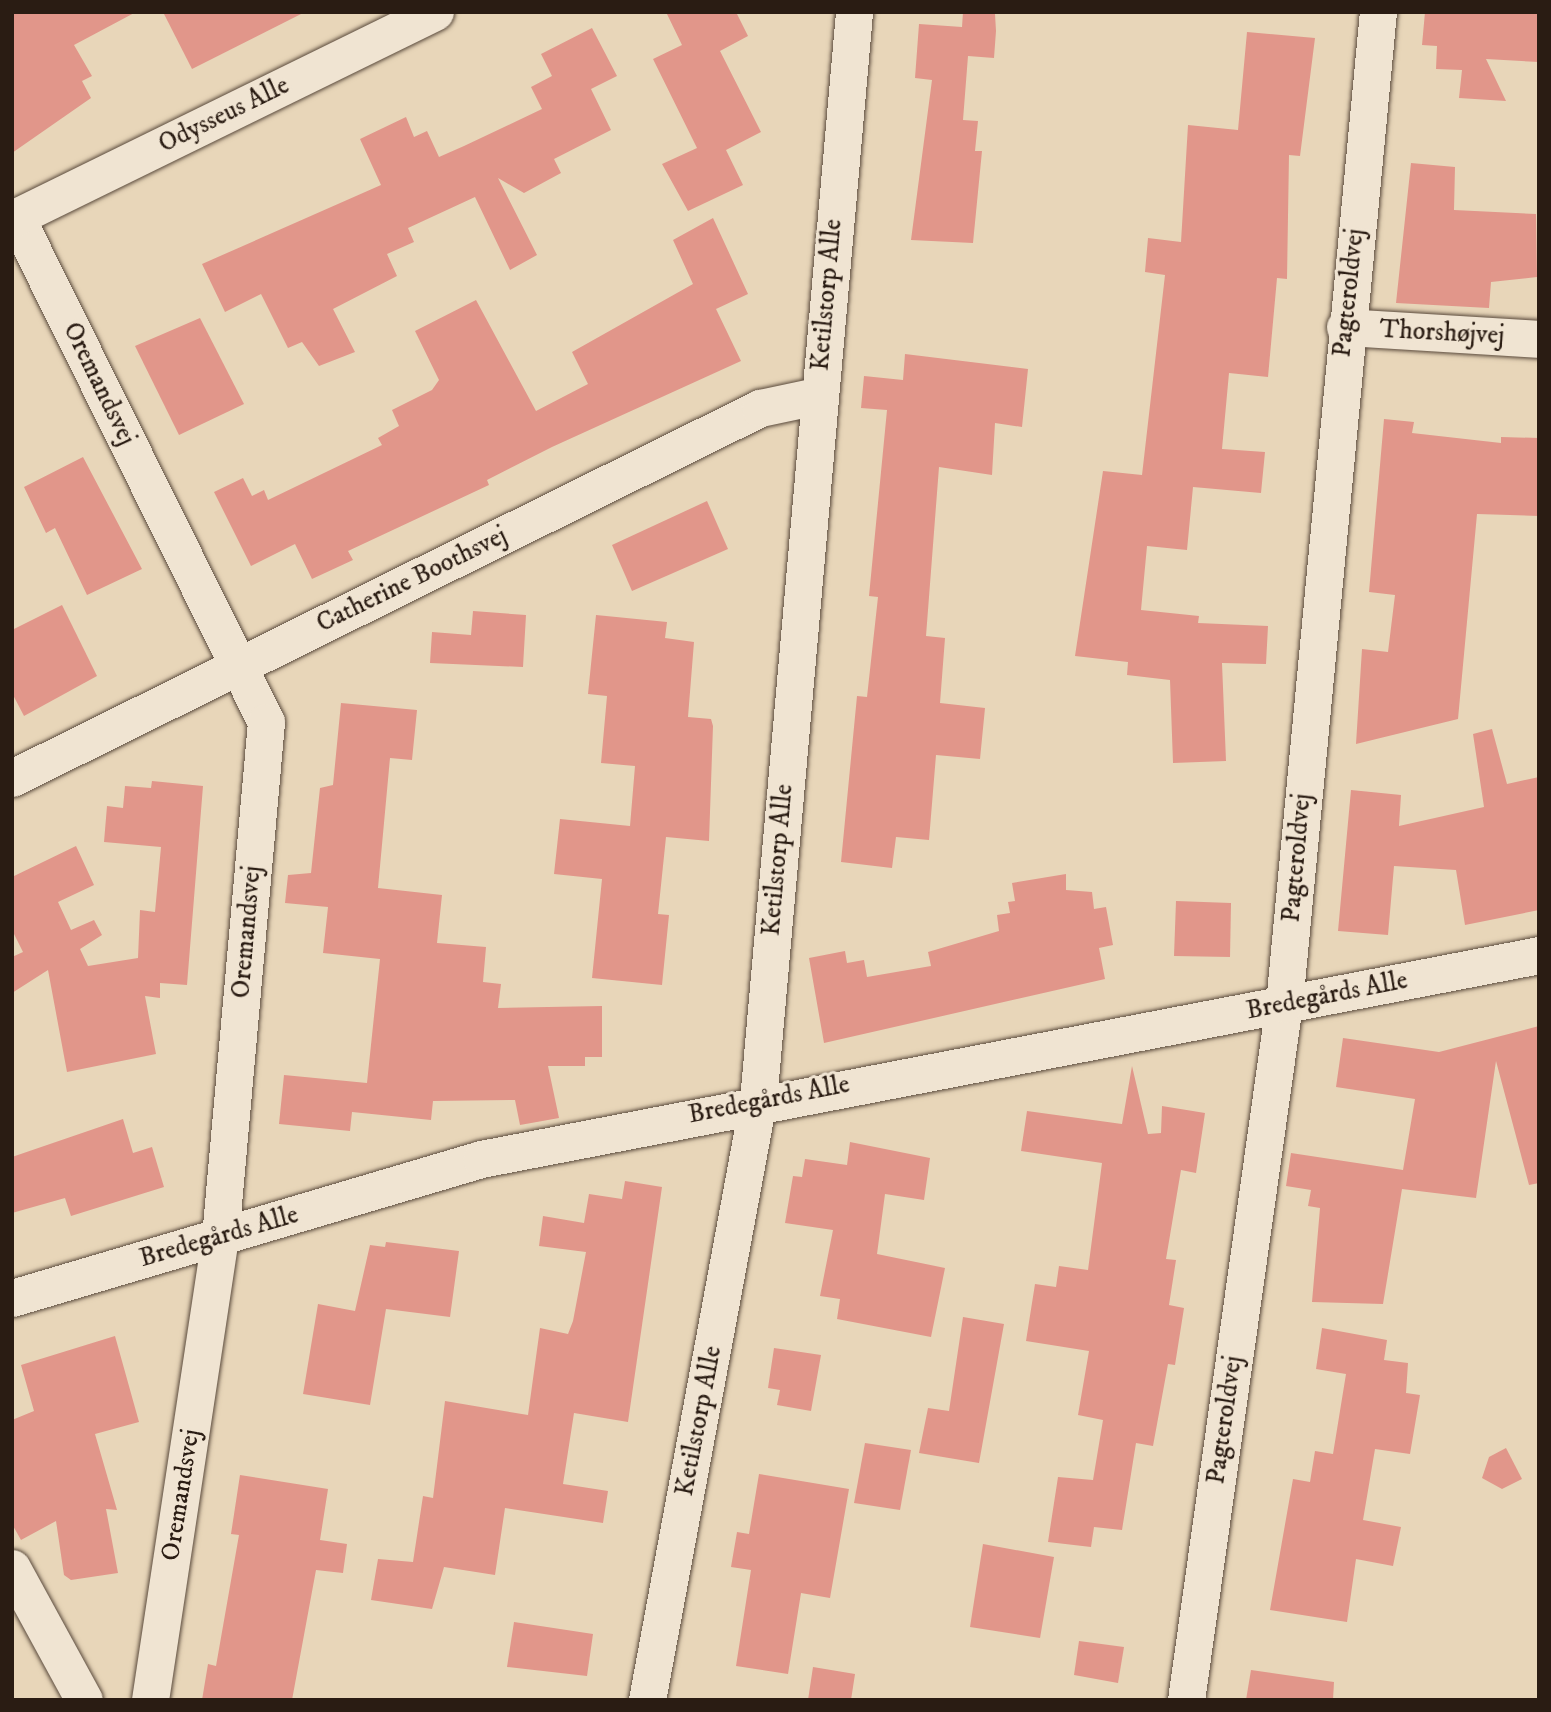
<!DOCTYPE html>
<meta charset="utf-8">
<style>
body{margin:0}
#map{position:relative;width:1551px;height:1712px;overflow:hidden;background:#e8d6b9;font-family:"IM FELL DW Pica",serif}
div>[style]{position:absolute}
.building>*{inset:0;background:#e1968a}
.roads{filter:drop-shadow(0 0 2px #5a4a3c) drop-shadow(0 0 2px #5a4a3c)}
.minor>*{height:37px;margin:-18.5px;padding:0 18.5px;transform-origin:18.5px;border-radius:18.5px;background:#f0e4d2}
span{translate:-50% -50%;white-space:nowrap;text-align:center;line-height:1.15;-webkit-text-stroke:6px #f0e4d2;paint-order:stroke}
.street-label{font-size:26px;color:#2a1c13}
.frame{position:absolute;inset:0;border:14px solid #2a1c13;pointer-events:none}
</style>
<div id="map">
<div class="building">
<div style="clip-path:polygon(12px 12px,136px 12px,74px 45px,92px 76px,82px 81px,91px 98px,12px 153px)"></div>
<div style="clip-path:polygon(163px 12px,305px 12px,192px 69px)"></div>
<div style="clip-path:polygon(666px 12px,736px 12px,748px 36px,720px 51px,761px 132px,726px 150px,743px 185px,688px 211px,662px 164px,697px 148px,653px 59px,682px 45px)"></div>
<div style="clip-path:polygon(963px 12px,995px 14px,996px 31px,994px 58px,968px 56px,963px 120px,978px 121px,975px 151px,982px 151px,973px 243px,911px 240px,932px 80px,915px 78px,919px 24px,962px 27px)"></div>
<div style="clip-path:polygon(1425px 12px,1539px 12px,1539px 62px,1486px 59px,1506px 101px,1459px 98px,1462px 70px,1436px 69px,1437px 46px,1422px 45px)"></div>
<div style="clip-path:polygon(592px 28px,617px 76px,591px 89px,611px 130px,554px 159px,561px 173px,524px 193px,498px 178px,537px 255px,510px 270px,475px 197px,408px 228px,414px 242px,387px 254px,397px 276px,333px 309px,355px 352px,319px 366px,302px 342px,288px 348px,261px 294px,225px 312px,202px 264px,381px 185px,360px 139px,406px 117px,414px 137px,427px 131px,439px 157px,464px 146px,542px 109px,531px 87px,552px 76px,541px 54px)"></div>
<div style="clip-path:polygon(1247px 32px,1315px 38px,1300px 156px,1289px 155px,1287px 279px,1277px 278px,1268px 377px,1229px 373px,1222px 449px,1265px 452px,1261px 493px,1193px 487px,1187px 550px,1147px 546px,1141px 610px,1199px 616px,1198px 623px,1268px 626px,1266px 664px,1222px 663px,1226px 761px,1173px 763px,1170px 680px,1127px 675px,1128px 662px,1075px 656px,1103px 471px,1142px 475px,1165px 275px,1145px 272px,1148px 238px,1181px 242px,1188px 125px,1238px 130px)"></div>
<div style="clip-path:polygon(1411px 163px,1455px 167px,1454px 210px,1536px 214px,1537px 277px,1491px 282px,1489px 308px,1396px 303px)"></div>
<div style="clip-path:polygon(713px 218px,748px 294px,716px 309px,741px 361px,552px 447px,487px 480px,489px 485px,348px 551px,353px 560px,312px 579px,295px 544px,251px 566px,214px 492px,243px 478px,252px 496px,264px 490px,268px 500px,382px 445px,378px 438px,399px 426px,392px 410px,432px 390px,439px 380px,415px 331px,476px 300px,536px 411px,588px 384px,572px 352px,693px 284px,673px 240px)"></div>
<div style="clip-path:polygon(200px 318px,244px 404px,179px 435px,135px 346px)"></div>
<div style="clip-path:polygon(905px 354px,1028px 369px,1022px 427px,995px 423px,992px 475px,939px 467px,926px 636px,945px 638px,940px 703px,985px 708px,980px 759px,936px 755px,929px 840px,896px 837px,892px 868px,841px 862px,857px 696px,867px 697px,878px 597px,869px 596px,887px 410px,861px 408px,864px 376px,903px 380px)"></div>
<div style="clip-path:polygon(1384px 419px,1414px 422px,1412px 433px,1501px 443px,1501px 437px,1539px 438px,1539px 516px,1477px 514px,1458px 719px,1356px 744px,1362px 649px,1388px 652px,1395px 595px,1369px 592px)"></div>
<div style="clip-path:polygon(83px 457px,142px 569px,87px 595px,55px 528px,46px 533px,24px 487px)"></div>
<div style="clip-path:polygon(707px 501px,728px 549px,632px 591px,612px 545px)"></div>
<div style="clip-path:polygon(62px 605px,97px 676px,24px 716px,12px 693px,12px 630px)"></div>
<div style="clip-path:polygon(473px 611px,526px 615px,523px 667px,430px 663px,432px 632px,471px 635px)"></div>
<div style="clip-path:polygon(596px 615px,667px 622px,665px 638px,694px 642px,688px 717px,711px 719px,713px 726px,709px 841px,666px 837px,658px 914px,669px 915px,662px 985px,592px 978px,602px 879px,554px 874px,560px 819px,630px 826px,635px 766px,601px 763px,607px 696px,588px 694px)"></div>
<div style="clip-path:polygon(341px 703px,417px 710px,412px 760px,390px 758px,378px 888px,442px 895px,437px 943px,486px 947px,483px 982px,501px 984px,498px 1008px,602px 1006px,602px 1057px,585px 1057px,585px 1066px,548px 1066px,559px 1118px,520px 1125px,515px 1100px,433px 1101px,431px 1120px,352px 1112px,350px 1131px,279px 1124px,284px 1075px,367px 1083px,380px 959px,323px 953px,328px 907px,285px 903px,288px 875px,311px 873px,320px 788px,333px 785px)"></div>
<div style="clip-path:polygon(1492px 729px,1507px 784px,1539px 777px,1539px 910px,1465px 925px,1456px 870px,1394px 866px,1388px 935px,1338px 931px,1351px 790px,1401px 795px,1399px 826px,1484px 807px,1473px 734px)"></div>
<div style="clip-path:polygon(152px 781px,203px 786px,187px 985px,160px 983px,160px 998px,145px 996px,156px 1054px,67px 1072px,48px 970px,12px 993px,12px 957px,23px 952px,12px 930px,12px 877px,76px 846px,94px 885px,58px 902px,71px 930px,94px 920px,102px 935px,80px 949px,88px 966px,138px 958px,140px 910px,155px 912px,161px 847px,104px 842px,107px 806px,123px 808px,125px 786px,151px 788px)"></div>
<div style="clip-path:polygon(1066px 874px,1066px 890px,1092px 892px,1094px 909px,1106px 907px,1113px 945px,1099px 948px,1105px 979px,824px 1043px,809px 958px,845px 951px,847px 963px,864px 960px,867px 977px,931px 966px,928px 952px,999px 931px,997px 915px,1010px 913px,1008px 902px,1015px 901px,1012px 883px)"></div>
<div style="clip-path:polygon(1176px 901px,1231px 903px,1230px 957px,1174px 956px)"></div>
<div style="clip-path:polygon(1539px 1026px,1539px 1183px,1529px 1185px,1496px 1061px,1476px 1198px,1402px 1189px,1383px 1304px,1312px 1302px,1320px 1208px,1308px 1206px,1311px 1190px,1286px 1186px,1291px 1153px,1403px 1170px,1415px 1099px,1336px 1087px,1343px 1038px,1439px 1052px)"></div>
<div style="clip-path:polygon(1132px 1066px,1148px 1134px,1161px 1133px,1162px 1106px,1205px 1113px,1196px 1173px,1181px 1170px,1166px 1259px,1176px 1260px,1169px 1305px,1184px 1308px,1175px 1365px,1168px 1364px,1153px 1446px,1136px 1443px,1122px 1530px,1094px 1527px,1091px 1547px,1048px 1542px,1058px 1477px,1093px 1480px,1103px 1420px,1078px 1415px,1089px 1351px,1026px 1341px,1035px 1284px,1056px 1287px,1059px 1266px,1088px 1270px,1102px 1163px,1021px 1151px,1027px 1111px,1122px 1124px)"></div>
<div style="clip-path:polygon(123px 1119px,133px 1153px,152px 1147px,164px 1187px,71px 1216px,65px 1198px,12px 1213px,12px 1157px)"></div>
<div style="clip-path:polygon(850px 1142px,930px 1158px,924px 1200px,885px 1194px,877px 1254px,945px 1268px,931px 1337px,837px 1319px,840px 1299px,820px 1296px,833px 1230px,785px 1223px,793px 1176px,802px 1177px,805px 1159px,847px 1165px)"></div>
<div style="clip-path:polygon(625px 1181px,662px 1187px,628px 1422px,574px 1413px,563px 1484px,608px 1491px,603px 1523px,505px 1508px,495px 1575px,444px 1567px,432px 1609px,371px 1600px,378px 1559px,413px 1562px,423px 1496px,433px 1498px,445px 1401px,528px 1415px,540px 1328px,568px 1334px,573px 1321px,586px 1252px,539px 1246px,543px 1216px,584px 1223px,589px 1194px,622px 1199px)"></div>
<div style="clip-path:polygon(386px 1242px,459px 1251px,450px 1317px,386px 1309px,370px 1405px,303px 1394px,318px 1304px,355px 1311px,370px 1245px,385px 1247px)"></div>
<div style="clip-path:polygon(963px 1317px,1004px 1324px,979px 1463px,919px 1453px,928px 1408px,949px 1411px)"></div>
<div style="clip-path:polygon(1322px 1328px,1387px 1340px,1384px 1360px,1408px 1363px,1406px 1393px,1420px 1395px,1410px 1454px,1375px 1449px,1363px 1520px,1401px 1527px,1393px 1566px,1356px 1559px,1347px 1622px,1270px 1610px,1293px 1479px,1310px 1482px,1315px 1451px,1333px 1454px,1346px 1374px,1316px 1369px)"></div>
<div style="clip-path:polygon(115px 1336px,139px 1422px,95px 1434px,117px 1510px,106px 1509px,118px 1573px,71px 1580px,64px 1575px,56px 1521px,21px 1540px,12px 1524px,12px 1420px,34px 1411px,21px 1365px)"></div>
<div style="clip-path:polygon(774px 1348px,821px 1355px,811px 1411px,777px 1405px,780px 1390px,768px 1388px)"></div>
<div style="clip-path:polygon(865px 1443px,911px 1450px,900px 1510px,854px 1503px)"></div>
<div style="clip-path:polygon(1506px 1448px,1522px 1479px,1502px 1489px,1482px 1478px,1489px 1457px)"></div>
<div style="clip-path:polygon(759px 1474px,849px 1489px,830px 1598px,801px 1593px,788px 1674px,736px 1666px,751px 1570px,731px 1567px,737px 1532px,749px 1534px)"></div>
<div style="clip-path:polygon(240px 1475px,328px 1489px,320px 1540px,347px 1544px,343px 1573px,316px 1570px,292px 1700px,202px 1700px,208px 1664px,216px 1666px,239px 1535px,231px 1534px)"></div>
<div style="clip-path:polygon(983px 1544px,1054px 1557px,1040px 1638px,970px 1627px)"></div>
<div style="clip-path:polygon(514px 1622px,593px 1634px,587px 1676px,507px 1667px)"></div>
<div style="clip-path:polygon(1079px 1641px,1124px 1647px,1118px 1683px,1074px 1675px)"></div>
<div style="clip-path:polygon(813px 1667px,855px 1674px,851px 1700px,808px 1700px)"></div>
<div style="clip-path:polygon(1251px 1670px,1334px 1682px,1333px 1700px,1246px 1700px)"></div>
</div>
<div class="roads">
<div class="minor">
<div style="left:16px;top:217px;width:563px;rotate:63.66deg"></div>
<div style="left:266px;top:722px;width:517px;rotate:95.1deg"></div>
<div style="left:220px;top:1237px;width:468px;rotate:98.6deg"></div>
<div style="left:12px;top:219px;width:471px;rotate:-26.1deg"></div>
<div style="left:1345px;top:327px;width:194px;rotate:3.5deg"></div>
<div style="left:12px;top:778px;width:835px;rotate:-26.32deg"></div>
<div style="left:760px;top:408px;width:58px;rotate:-11.9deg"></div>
<div style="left:12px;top:1298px;width:489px;rotate:-16.5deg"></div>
<div style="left:481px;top:1159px;width:1077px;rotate:-10.91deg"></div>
<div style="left:12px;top:1568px;width:150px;rotate:61.4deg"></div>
<div style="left:647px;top:1700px;width:609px;rotate:-79.5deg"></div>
<div style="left:758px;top:1101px;width:1093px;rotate:-84.96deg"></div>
<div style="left:1186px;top:1700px;width:703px;rotate:-81.99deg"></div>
<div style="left:1284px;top:1004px;width:996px;rotate:-84.59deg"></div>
</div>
</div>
<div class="street-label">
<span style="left:224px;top:115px;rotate:-26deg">Odysseus Alle</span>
<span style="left:1349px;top:293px;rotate:-84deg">Pagteroldvej</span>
<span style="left:827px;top:295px;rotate:-85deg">Ketilstorp Alle</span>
<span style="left:1442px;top:333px;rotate:3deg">Thorshøjvej</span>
<span style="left:99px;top:384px;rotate:64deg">Oremandsvej</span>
<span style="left:412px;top:580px;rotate:-26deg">Catherine Boothsvej</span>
<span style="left:1297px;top:858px;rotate:-85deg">Pagteroldvej</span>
<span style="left:778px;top:860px;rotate:-85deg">Ketilstorp Alle</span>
<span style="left:247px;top:932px;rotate:-85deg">Oremandsvej</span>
<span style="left:1327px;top:996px;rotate:-11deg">Bredegårds Alle</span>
<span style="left:769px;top:1100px;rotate:-11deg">Bredegårds Alle</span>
<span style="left:219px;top:1237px;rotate:-16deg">Bredegårds Alle</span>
<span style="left:1225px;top:1420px;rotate:-82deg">Pagteroldvej</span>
<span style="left:699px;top:1421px;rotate:-79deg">Ketilstorp Alle</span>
<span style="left:181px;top:1495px;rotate:-81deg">Oremandsvej</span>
</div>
<div class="frame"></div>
</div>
